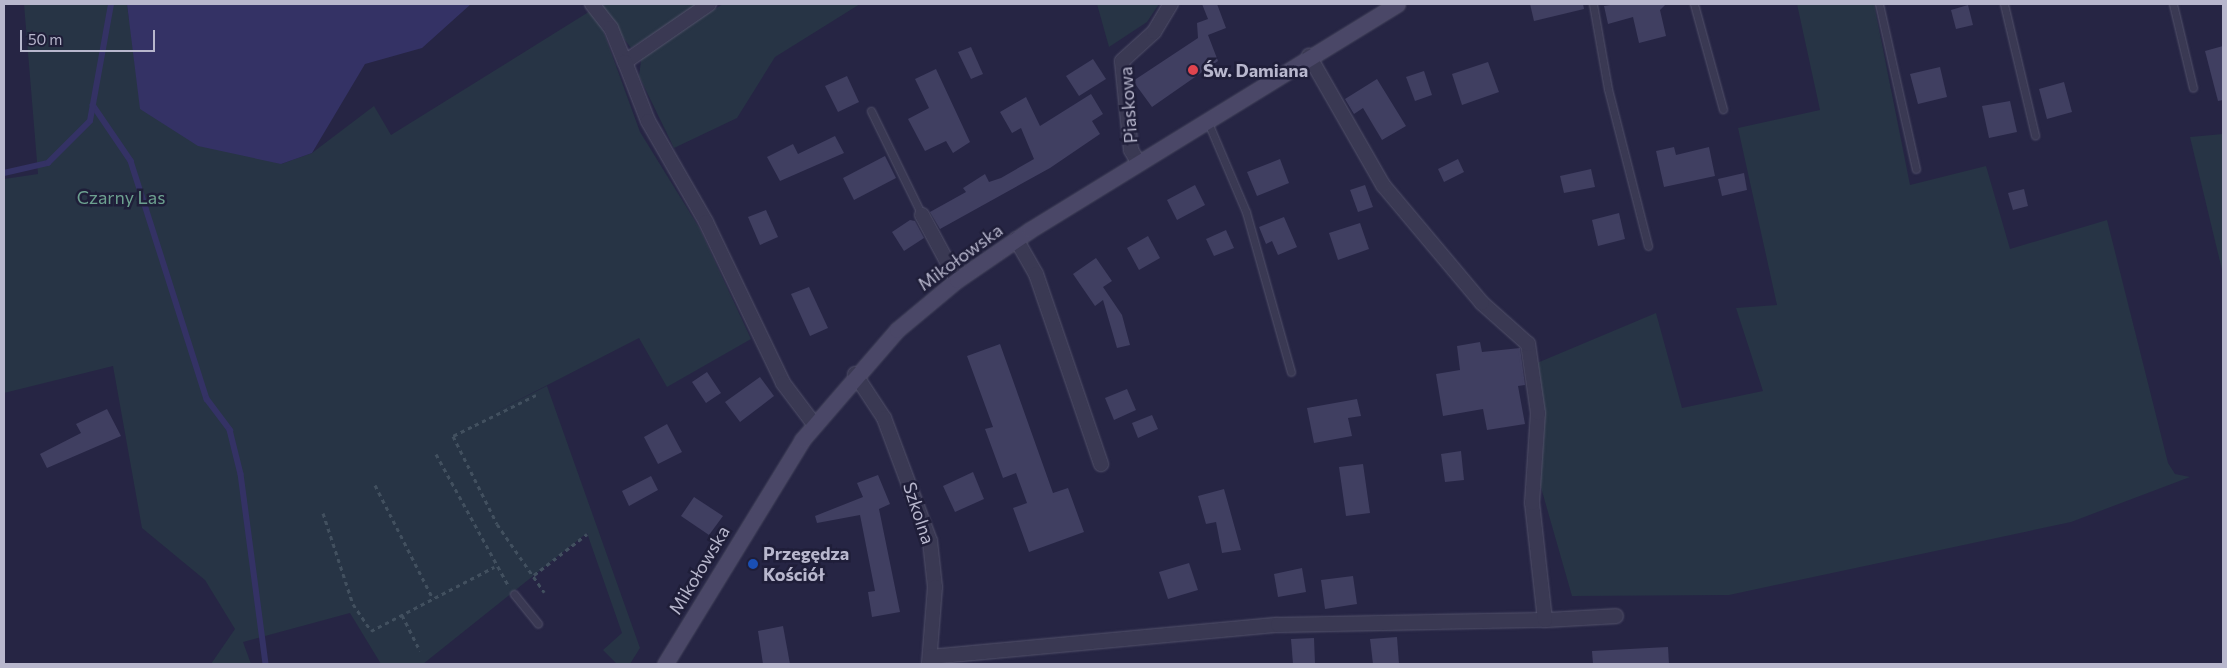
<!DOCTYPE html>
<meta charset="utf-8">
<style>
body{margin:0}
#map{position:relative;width:2227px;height:668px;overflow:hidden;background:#262544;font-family:Commissioner,sans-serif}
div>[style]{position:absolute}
.green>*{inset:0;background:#273445}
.water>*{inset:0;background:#343265}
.stream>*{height:5.5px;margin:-2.75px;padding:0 2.75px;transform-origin:2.75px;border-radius:2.75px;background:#343265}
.building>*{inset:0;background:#403f61}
.path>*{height:3px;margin-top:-1.5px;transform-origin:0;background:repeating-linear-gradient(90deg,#42505f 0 4px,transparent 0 8px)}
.roads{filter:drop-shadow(0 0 1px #53526b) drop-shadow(0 0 1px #53526b)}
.service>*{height:7px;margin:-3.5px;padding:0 3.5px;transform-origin:3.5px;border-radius:3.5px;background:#3a3953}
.minor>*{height:14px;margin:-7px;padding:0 7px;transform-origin:7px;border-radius:7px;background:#3a3953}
.secondary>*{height:15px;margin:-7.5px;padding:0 7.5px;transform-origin:7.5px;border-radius:7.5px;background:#4a4767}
.dots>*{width:14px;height:14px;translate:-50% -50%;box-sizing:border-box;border:2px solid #1f1e39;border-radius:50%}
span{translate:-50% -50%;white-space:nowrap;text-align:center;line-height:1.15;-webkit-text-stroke:5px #1f1e39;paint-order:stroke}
.poi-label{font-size:18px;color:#b8b7cd;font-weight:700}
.left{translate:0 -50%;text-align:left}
.street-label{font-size:18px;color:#b8b7cd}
.park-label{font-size:18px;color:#6ca08f}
.frame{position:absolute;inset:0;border:5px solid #b8b7cd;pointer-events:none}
.scale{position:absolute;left:20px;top:30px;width:135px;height:22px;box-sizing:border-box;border:2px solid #b8b7cd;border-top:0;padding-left:6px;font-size:15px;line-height:18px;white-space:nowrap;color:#b8b7cd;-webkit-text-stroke:4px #1f1e39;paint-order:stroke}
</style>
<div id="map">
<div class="green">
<div style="clip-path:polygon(24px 4px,127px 4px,129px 20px,281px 164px,312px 153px,374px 106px,391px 135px,595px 8px,640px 132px,700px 229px,751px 339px,667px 387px,639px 338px,495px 412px,547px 386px,640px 648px,630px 664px,617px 664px,603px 650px,622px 633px,587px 533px,423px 664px,381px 664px,350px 613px,243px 642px,251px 664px,211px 664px,235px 629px,205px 580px,142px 528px,113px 366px,4px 393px,4px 179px,38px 174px)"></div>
<div style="clip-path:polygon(606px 4px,701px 4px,631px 48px,600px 7px)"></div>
<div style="clip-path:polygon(723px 4px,860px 4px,775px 57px,737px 118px,674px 148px,639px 76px,642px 54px)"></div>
<div style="clip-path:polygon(1097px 4px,1159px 4px,1147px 22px,1109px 47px)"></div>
<div style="clip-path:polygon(1797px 4px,1874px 4px,1910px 185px,1986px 166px,2010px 249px,2107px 220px,2168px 463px,2175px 474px,2190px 477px,2071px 522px,1729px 595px,1572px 596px,1540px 484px,1544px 431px,1537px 363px,1656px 313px,1682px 408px,1763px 391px,1736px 308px,1777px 305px,1738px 128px,1820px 110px)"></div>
<div style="clip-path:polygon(2223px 134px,2223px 274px,2190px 137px)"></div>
</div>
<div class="water">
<div style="clip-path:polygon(127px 4px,471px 4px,422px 48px,365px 64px,312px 153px,281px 164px,198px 146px,140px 109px)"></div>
</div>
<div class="stream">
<div style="left:93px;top:105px;width:68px;rotate:55.8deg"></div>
<div style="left:131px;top:161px;width:250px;rotate:72.3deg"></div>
<div style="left:207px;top:399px;width:39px;rotate:53deg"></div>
<div style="left:230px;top:430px;width:45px;rotate:76deg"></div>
<div style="left:241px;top:474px;width:192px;rotate:82.5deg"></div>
<div style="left:4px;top:173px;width:45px;rotate:-12.8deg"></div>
<div style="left:48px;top:163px;width:59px;rotate:-45deg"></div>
<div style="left:90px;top:121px;width:119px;rotate:-79.8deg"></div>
</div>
<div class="building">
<div style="clip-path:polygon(1202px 4px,1217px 4px,1226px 28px,1208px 35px,1218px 61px,1152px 107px,1133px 81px,1198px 38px,1197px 23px,1208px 19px)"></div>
<div style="clip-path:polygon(1530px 4px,1583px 4px,1584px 9px,1534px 21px)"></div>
<div style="clip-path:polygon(1617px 4px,1666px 4px,1660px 10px,1666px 36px,1639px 43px,1633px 17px,1608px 24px,1604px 6px)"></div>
<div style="clip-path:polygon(1968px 5px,1973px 25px,1956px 29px,1951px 10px)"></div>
<div style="clip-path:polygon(2223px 46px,2223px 100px,2218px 101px,2205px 51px)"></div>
<div style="clip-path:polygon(971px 47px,983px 74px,971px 79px,958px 52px)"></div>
<div style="clip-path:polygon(1093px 59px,1106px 79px,1079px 96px,1066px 76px)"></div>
<div style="clip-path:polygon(1488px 62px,1499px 92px,1462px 105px,1452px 74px)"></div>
<div style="clip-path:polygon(1940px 67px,1947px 97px,1918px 104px,1910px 74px)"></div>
<div style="clip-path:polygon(936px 69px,970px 142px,953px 153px,946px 141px,925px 151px,908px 119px,929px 108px,915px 79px)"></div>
<div style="clip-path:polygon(1424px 71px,1432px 95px,1415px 101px,1406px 77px)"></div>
<div style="clip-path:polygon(847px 76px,859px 102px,838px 112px,825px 86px)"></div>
<div style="clip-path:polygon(1377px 79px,1406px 126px,1382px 140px,1363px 108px,1354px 114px,1345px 99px)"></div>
<div style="clip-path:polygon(2064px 82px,2072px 112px,2047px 119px,2039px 89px)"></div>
<div style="clip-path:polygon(1091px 94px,1103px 114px,1092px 121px,1100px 134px,1050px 168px,940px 229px,930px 212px,966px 192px,963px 188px,985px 174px,989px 182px,1001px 178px,1034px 159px,1021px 128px,1012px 133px,1000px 112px,1026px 97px,1040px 126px)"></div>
<div style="clip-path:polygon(2010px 101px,2017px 132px,1989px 138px,1982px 106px)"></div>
<div style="clip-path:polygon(835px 136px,844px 153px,780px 181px,767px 157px,793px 144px,798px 154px)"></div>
<div style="clip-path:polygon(1674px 147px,1676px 155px,1709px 147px,1715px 176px,1664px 187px,1656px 151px)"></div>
<div style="clip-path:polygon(885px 156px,896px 178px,854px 200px,843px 178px)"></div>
<div style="clip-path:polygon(1280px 159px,1289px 183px,1257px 196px,1247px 172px)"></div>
<div style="clip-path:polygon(1458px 159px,1464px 172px,1444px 182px,1438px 169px)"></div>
<div style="clip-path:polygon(1591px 169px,1595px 187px,1564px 193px,1560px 176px)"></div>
<div style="clip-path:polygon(1744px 173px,1747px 190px,1722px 196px,1718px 179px)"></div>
<div style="clip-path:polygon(1195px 185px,1205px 205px,1177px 220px,1167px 200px)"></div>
<div style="clip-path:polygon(1365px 185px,1373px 207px,1358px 212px,1350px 190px)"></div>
<div style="clip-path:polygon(2024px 189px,2028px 206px,2013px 210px,2008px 193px)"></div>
<div style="clip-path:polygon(766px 210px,778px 237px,760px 245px,748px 217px)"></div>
<div style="clip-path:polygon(1619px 213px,1625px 239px,1598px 246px,1592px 220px)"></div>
<div style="clip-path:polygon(1284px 217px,1297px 247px,1278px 255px,1272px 241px,1266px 244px,1259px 227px)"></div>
<div style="clip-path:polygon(910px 220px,915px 221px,924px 238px,904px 251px,892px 232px)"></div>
<div style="clip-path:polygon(1360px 223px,1369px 249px,1338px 260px,1329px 233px)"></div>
<div style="clip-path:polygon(1226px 230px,1234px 248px,1214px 256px,1206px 239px)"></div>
<div style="clip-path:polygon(1148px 236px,1160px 258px,1139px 270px,1127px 248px)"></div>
<div style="clip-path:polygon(1096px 258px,1112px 281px,1103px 287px,1122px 315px,1130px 345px,1117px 348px,1103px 300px,1095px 306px,1073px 274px)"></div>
<div style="clip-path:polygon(809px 287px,828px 328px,810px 336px,791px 294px)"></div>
<div style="clip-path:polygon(1480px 342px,1482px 352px,1520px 348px,1525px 385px,1518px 386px,1525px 424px,1487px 430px,1483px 409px,1443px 416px,1436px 374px,1460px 370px,1457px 346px)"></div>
<div style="clip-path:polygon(1000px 344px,1053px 493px,1068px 488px,1084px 532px,1029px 552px,1013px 508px,1027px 503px,1016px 473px,1003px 478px,985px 429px,993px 427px,967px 356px)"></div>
<div style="clip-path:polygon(707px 372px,721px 393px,706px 403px,692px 382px)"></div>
<div style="clip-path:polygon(760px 377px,774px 396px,740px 422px,725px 402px)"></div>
<div style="clip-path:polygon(1127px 389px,1136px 410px,1114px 420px,1105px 398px)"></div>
<div style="clip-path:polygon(1357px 399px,1361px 416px,1348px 418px,1352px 436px,1314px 443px,1307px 408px)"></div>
<div style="clip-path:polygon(107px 409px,121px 436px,47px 468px,40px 454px,81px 433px,76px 424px)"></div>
<div style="clip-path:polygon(1152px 415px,1158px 429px,1138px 438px,1132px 423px)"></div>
<div style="clip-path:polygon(667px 424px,682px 452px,658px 464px,644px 437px)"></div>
<div style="clip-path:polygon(1461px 451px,1464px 480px,1445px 482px,1441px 454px)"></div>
<div style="clip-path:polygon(1363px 464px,1370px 513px,1346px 516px,1339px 467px)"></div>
<div style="clip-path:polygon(973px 472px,984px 499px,955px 512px,943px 486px)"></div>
<div style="clip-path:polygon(878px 475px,890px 504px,879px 509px,900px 612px,872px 617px,868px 592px,875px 591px,860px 515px,817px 523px,815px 516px,863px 497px,857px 483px)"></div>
<div style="clip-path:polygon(651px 476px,658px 490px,629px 506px,622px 491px)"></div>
<div style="clip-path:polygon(1224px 489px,1241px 550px,1222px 553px,1216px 522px,1206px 524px,1198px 496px)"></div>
<div style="clip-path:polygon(694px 497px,723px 516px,709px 535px,681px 516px)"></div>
<div style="clip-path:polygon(1189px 563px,1198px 590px,1168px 599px,1159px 572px)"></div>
<div style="clip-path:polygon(1302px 568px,1306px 592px,1278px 597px,1274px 574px)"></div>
<div style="clip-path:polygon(1353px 576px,1357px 604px,1325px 609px,1321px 580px)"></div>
<div style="clip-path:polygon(783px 626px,790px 664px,763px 664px,758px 631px)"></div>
<div style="clip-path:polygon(1397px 637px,1399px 664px,1373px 664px,1370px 639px)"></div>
<div style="clip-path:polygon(1314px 638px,1315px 664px,1293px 664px,1291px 639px)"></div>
<div style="clip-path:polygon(1668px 647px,1669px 664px,1593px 664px,1592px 651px)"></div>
</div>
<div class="path">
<div style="left:536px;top:395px;width:93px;rotate:153.7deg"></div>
<div style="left:453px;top:436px;width:98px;rotate:63.4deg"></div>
<div style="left:497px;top:524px;width:83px;rotate:55.3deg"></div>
<div style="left:436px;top:454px;width:149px;rotate:61.2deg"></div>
<div style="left:375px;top:485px;width:128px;rotate:63deg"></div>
<div style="left:323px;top:513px;width:96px;rotate:71.8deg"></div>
<div style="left:353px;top:604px;width:32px;rotate:56deg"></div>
<div style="left:371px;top:631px;width:139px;rotate:-27.5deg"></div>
<div style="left:534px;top:575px;width:67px;rotate:-37.7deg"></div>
<div style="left:402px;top:615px;width:40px;rotate:63.4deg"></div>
</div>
<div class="roads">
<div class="service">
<div style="left:1593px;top:4px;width:86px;rotate:80deg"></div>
<div style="left:1608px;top:89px;width:162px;rotate:75.7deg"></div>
<div style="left:1694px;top:4px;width:109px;rotate:74.6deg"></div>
<div style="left:1879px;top:4px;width:169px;rotate:77.4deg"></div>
<div style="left:2004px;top:4px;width:135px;rotate:76.7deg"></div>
<div style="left:2173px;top:4px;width:86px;rotate:76.6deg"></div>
<div style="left:871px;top:111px;width:116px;rotate:63.9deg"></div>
<div style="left:1207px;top:120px;width:100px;rotate:67deg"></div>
<div style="left:1246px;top:212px;width:166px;rotate:74.3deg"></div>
<div style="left:514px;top:594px;width:38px;rotate:51deg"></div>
</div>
<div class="minor">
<div style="left:592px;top:4px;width:31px;rotate:52deg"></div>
<div style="left:611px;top:28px;width:37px;rotate:68deg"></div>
<div style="left:709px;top:4px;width:102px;rotate:145.4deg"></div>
<div style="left:625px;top:62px;width:63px;rotate:68.7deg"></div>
<div style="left:648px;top:121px;width:116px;rotate:60.1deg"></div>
<div style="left:706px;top:222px;width:178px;rotate:64.4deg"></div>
<div style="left:783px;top:383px;width:51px;rotate:52.9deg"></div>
<div style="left:1138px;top:162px;width:14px;rotate:-120deg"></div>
<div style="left:1131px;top:150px;width:89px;rotate:-95.8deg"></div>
<div style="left:1122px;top:61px;width:43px;rotate:-42.2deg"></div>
<div style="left:1154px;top:32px;width:33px;rotate:-59deg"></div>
<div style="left:922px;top:215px;width:74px;rotate:61.7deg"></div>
<div style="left:1016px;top:239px;width:40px;rotate:60.3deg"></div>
<div style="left:1036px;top:274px;width:201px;rotate:71.1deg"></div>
<div style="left:855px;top:374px;width:53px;rotate:56.6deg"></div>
<div style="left:884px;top:418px;width:131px;rotate:69.5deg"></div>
<div style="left:930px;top:541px;width:46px;rotate:83.8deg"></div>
<div style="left:935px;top:587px;width:77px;rotate:94.5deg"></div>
<div style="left:1545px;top:620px;width:71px;rotate:-3.2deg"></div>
<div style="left:930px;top:657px;width:349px;rotate:-5.3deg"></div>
<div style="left:1278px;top:625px;width:267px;rotate:-1.1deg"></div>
<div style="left:1545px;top:620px;width:118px;rotate:-96.3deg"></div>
<div style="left:1532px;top:503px;width:90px;rotate:-86.2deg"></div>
<div style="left:1538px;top:413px;width:70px;rotate:-98.2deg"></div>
<div style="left:1528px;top:344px;width:62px;rotate:-138.3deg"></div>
<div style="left:1482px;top:303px;width:154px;rotate:-130deg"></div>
<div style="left:1383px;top:185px;width:149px;rotate:-119.8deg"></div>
</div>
<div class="secondary">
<div style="left:665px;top:664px;width:263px;rotate:-58.5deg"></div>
<div style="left:802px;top:440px;width:145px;rotate:-49.2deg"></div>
<div style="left:897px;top:330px;width:78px;rotate:-39.8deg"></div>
<div style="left:957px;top:280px;width:88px;rotate:-34.4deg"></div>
<div style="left:1030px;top:230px;width:431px;rotate:-31.6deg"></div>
</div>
</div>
<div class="dots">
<div style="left:1193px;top:70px;background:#e0444e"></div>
<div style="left:753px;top:564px;background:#1a4fb4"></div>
</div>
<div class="poi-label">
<span class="left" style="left:1203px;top:70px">Św. Damiana</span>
<span class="left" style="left:763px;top:564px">Przegędza<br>Kościół</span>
</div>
<div class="street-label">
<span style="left:1128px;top:105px;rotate:-94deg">Piaskowa</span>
<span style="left:960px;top:257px;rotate:-36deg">Mikołowska</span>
<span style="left:919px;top:513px;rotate:72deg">Szkolna</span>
<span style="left:699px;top:570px;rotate:-59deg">Mikołowska</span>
</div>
<div class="park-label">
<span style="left:121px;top:197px">Czarny Las</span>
</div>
<div class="frame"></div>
<div class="scale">50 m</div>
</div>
